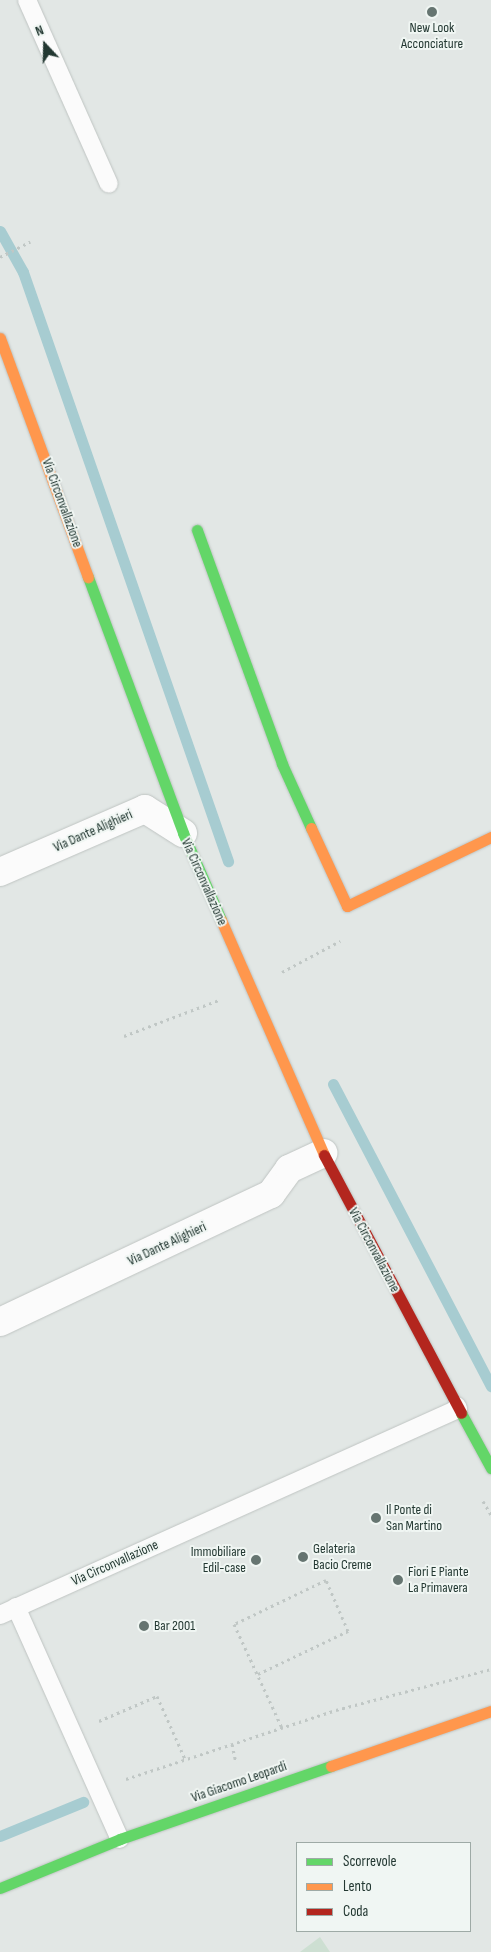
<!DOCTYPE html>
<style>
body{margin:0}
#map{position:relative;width:491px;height:1952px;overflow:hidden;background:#e2e7e5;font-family:"Sofia Sans Condensed",sans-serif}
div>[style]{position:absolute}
.green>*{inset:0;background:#cddfd2}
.stream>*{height:11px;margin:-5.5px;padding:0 5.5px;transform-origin:5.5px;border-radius:5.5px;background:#a7ccd1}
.path>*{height:3px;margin-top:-1.5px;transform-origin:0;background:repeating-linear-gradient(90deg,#c0c7c5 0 2.5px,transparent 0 6.5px)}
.roads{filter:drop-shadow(0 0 1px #bfc4c2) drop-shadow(0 0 1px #bfc4c2)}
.lane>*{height:18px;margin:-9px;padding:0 9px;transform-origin:9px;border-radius:9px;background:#fbfbfb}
.street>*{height:28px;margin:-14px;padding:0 14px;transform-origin:14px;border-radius:14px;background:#fbfbfb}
.fast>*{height:11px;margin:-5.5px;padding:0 5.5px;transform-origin:5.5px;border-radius:5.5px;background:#63d668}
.slow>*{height:11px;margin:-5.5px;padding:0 5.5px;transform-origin:5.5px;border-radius:5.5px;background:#ff974d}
.jam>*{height:11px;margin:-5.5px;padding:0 5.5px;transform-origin:5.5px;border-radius:5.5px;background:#b3261e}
.dots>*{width:14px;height:14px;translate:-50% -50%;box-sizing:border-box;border:2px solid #f0f6f3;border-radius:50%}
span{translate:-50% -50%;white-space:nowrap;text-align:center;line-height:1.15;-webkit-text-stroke:4px #f0f6f3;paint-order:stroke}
.poi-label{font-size:14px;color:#233832}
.left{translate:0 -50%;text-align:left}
.right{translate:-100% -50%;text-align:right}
.street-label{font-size:14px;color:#233832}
.legend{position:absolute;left:296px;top:1842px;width:175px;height:90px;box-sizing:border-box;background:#f0f6f3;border:1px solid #9eaaa6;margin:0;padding:6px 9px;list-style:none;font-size:15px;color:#233832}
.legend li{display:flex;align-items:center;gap:10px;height:25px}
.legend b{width:25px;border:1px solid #9eaaa6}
.north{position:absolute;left:20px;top:20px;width:50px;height:50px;-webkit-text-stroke:4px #f0f6f3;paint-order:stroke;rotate:339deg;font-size:14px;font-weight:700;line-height:20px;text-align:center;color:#233832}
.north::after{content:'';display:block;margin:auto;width:18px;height:22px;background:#233832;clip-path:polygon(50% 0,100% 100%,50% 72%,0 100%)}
</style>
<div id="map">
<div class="green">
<div style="clip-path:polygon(320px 1937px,330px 1952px,300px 1952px)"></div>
</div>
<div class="stream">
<div style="left:0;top:231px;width:47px;rotate:60.7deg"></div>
<div style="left:23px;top:272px;width:624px;rotate:70.81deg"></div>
<div style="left:333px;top:1084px;width:341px;rotate:62.4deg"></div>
<div style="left:0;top:1836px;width:90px;rotate:-22.3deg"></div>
</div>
<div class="path">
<div style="left:0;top:257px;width:34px;rotate:-27deg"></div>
<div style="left:282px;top:972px;width:66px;rotate:-28.1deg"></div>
<div style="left:124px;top:1036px;width:102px;rotate:-20.8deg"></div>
<div style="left:483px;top:1501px;width:16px;rotate:60deg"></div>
<div style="left:258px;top:1674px;width:100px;rotate:-25.5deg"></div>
<div style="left:348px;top:1631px;width:56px;rotate:-113.3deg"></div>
<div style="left:326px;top:1580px;width:102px;rotate:154.4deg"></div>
<div style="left:234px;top:1624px;width:115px;rotate:65.2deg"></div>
<div style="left:99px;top:1721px;width:63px;rotate:-23.3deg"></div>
<div style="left:157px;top:1696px;width:69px;rotate:66deg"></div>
<div style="left:232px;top:1744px;width:19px;rotate:78deg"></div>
<div style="left:126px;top:1779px;width:221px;rotate:-18.2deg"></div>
<div style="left:336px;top:1710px;width:160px;rotate:-14.8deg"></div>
</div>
<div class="roads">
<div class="lane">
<div style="left:27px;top:0;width:201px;rotate:66deg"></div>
<div style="left:16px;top:1607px;width:254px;rotate:65.9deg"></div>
<div style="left:0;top:1615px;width:502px;rotate:-24.22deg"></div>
<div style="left:458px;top:1409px;width:3px;rotate:-108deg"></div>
</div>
<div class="street">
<div style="left:0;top:872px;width:158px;rotate:-23.5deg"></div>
<div style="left:145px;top:809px;width:45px;rotate:32.3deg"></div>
<div style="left:0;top:1322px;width:300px;rotate:-25.3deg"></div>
<div style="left:271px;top:1194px;width:31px;rotate:-54deg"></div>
<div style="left:289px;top:1169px;width:38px;rotate:-25deg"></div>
</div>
<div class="fast">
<div style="left:197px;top:530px;width:249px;rotate:70deg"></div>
<div style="left:282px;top:764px;width:70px;rotate:65.6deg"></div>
<div style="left:88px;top:577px;width:273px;rotate:69.6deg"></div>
<div style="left:183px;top:833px;width:95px;rotate:66.4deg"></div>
<div style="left:461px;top:1413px;width:63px;rotate:61.4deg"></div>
<div style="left:0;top:1888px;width:130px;rotate:-22.2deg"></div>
<div style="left:120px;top:1839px;width:223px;rotate:-19.1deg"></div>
</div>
<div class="slow">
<div style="left:0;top:338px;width:255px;rotate:69.8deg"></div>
<div style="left:311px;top:828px;width:86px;rotate:65.2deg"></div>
<div style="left:347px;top:906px;width:160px;rotate:-25.6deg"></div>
<div style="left:221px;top:920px;width:257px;rotate:66.3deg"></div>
<div style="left:331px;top:1766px;width:169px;rotate:-19deg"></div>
</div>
<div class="jam">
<div style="left:324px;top:1155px;width:292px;rotate:62deg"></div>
</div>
</div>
<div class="dots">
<div style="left:432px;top:12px;background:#667571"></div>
<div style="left:376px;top:1518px;background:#667571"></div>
<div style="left:303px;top:1557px;background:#667571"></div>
<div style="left:256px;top:1560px;background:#667571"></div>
<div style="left:398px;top:1580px;background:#667571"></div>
<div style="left:144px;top:1626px;background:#667571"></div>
</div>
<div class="poi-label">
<span style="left:432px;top:36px">New Look<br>Acconciature</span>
<span class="left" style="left:386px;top:1518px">Il Ponte di<br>San Martino</span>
<span class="left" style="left:313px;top:1557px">Gelateria<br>Bacio Creme</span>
<span class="right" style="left:246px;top:1560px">Immobiliare<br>Edil-case</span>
<span class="left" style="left:408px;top:1580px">Fiori E Piante<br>La Primavera</span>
<span class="left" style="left:154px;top:1626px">Bar 2001</span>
</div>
<div class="street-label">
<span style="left:62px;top:503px;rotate:70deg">Via Circonvallazione</span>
<span style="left:93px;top:831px;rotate:-24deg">Via Dante Alighieri</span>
<span style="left:204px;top:882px;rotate:66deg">Via Circonvallazione</span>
<span style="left:167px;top:1244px;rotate:-25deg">Via Dante Alighieri</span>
<span style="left:374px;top:1250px;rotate:62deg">Via Circonvallazione</span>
<span style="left:115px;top:1563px;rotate:-24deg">Via Circonvallazione</span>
<span style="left:239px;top:1782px;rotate:-19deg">Via Giacomo Leopardi</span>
</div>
<ul class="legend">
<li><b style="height:6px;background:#63d668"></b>Scorrevole</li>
<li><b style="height:6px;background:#ff974d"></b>Lento</li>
<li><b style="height:6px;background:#b3261e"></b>Coda</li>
</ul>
<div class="north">N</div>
</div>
